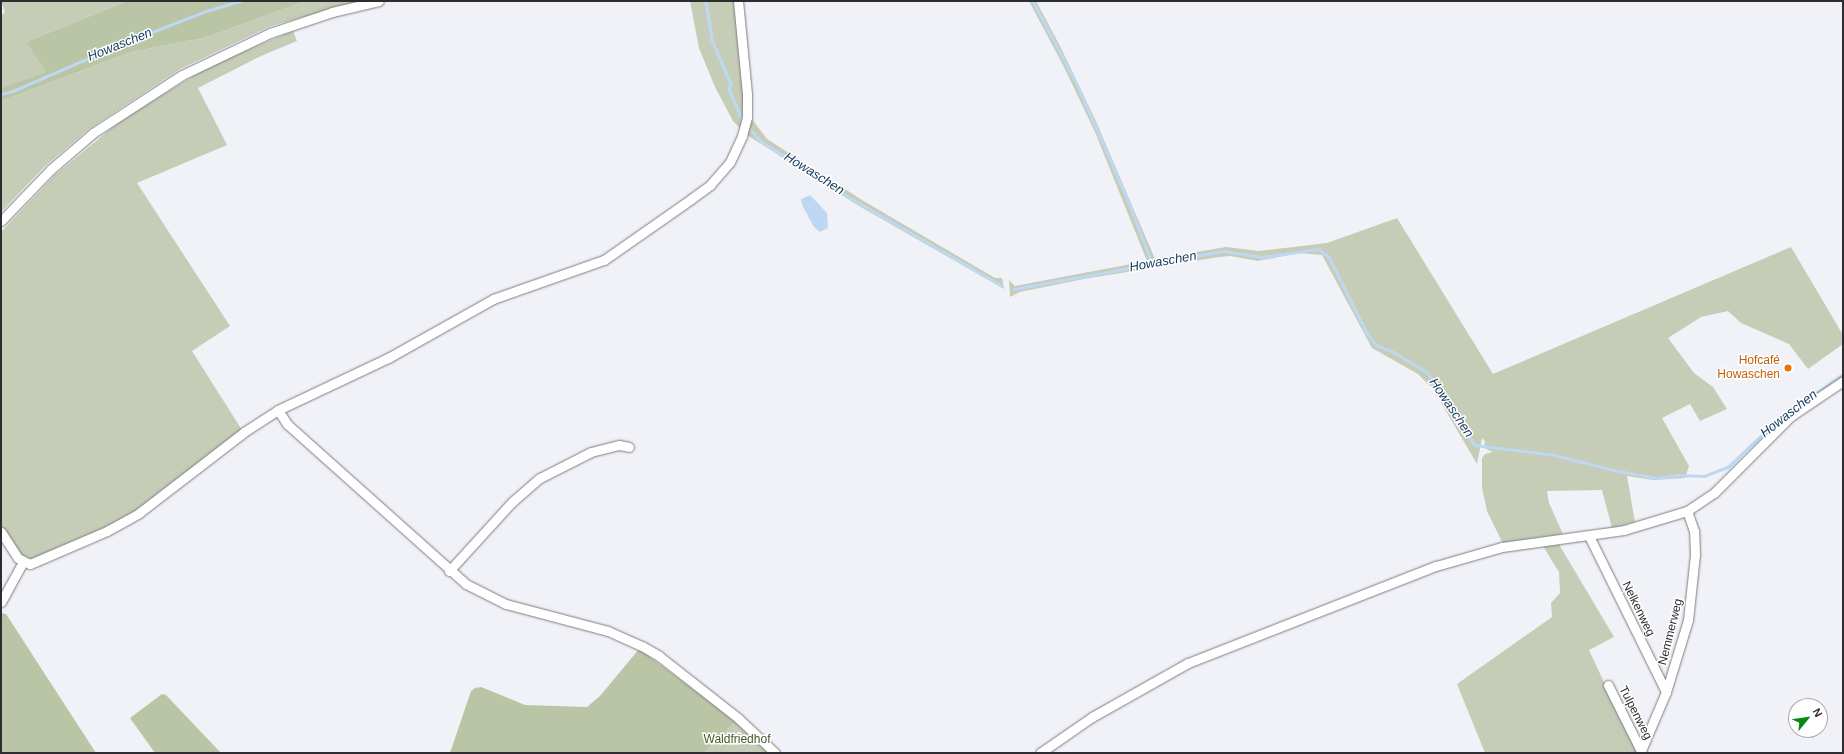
<!DOCTYPE html>
<meta charset="utf-8">
<style>
body{margin:0}
#map{position:relative;width:1844px;height:754px;overflow:hidden;background:#f1f2f7;font-family:Helvetica,sans-serif}
div>[style]{position:absolute}
.green>*{inset:0;background:#c5cdb7}
.forest>*{inset:0;background:#b9c5a4}
.water>*{inset:0;background:#bed8f3}
.stream>*{height:2.5px;margin:-1.25px;padding:0 1.25px;transform-origin:1.25px;border-radius:1.25px;background:#bed8f3}
.roads{filter:drop-shadow(0 0 1px #7c7c80) drop-shadow(0 0 1px #7c7c80)}
.minor>*{height:9px;margin:-4.5px;padding:0 4.5px;transform-origin:4.5px;border-radius:4.5px;background:#fff}
.dots>*{width:11px;height:11px;translate:-50% -50%;box-sizing:border-box;border:2px solid #fff;border-radius:50%}
span{translate:-50% -50%;white-space:nowrap;text-align:center;line-height:1.15;-webkit-text-stroke:3px #fff;paint-order:stroke}
.food-label{font-size:12px;color:#c56008}
.right{translate:-100% -50%;text-align:right}
.street-label{font-size:12px;color:#2d2d2f}
.park-label{font-size:12px;color:#485826}
.water-label{font-size:13px;color:#12385c;font-style:italic}
.frame{position:absolute;inset:0;border:2px solid #2d2d2f;pointer-events:none}
.north{position:absolute;left:1788px;top:698px;width:40px;height:40px;box-sizing:border-box;background:#fff;border:1px solid #ababac;border-radius:50%;rotate:61deg;font-size:11px;font-weight:700;line-height:16px;text-align:center;color:#2d2d2f}
.north::after{content:'';display:block;margin:auto;width:14px;height:18px;background:#07880f;clip-path:polygon(50% 0,100% 100%,50% 72%,0 100%)}
</style>
<div id="map">
<div class="green">
<div style="clip-path:polygon(1px 1px,127px 1px,26px 42px,47px 72px,1px 88px,1px 16px,5px 12px)"></div>
<div style="clip-path:polygon(306px 1px,361px 1px,271px 26px,180px 69px,89px 129px,45px 166px,1px 212px,1px 101px,131px 52px,204px 38px)"></div>
<div style="clip-path:polygon(690px 1px,734px 1px,745px 110px,740px 128px,733px 121px,715px 87px,699px 48px)"></div>
<div style="clip-path:polygon(1029px 1px,1036px 1px,1060px 46px,1095px 119px,1155px 259px,1226px 247px,1259px 251px,1327px 243px,1397px 218px,1493px 374px,1791px 247px,1843px 335px,1843px 344px,1808px 369px,1789px 344px,1741px 323px,1728px 311px,1701px 317px,1668px 338px,1694px 373px,1713px 387px,1727px 409px,1700px 421px,1690px 404px,1662px 418px,1689px 466px,1685px 478px,1653px 480px,1627px 476px,1635px 522px,1612px 528px,1602px 490px,1547px 491px,1549px 503px,1563px 534px,1503px 544px,1487px 511px,1482px 488px,1482px 458px,1485px 454px,1493px 452px,1484px 448px,1485px 441px,1482px 438px,1477px 464px,1433px 389px,1418px 374px,1372px 348px,1322px 255px,1299px 253px,1258px 261px,1230px 256px,1219px 257px,1084px 279px,1020px 292px,1010px 297px,1009px 280px,1015px 286px,1147px 261px,1095px 132px,1064px 67px)"></div>
<div style="clip-path:polygon(293px 31px,297px 41px,261px 56px,198px 88px,227px 145px,137px 183px,230px 326px,192px 351px,242px 430px,139px 509px,105px 528px,31px 561px,24px 559px,14px 548px,1px 526px,1px 232px,55px 175px,124px 118px,212px 65px)"></div>
<div style="clip-path:polygon(751px 118px,767px 139px,862px 200px,995px 278px,1002px 278px,1004px 289px,859px 206px,747px 135px)"></div>
<div style="clip-path:polygon(1557px 541px,1614px 637px,1589px 650px,1637px 753px,1485px 753px,1457px 684px,1552px 617px,1551px 603px,1560px 593px,1559px 572px,1541px 543px)"></div>
<div style="clip-path:polygon(736px 721px,772px 753px,704px 753px)"></div>
</div>
<div class="forest">
<div style="clip-path:polygon(127px 1px,306px 1px,204px 38px,131px 52px,1px 101px,1px 88px,46px 72px,26px 42px)"></div>
<div style="clip-path:polygon(1px 613px,6px 614px,96px 753px,1px 753px)"></div>
<div style="clip-path:polygon(639px 649px,736px 721px,704px 753px,450px 753px,471px 691px,475px 688px,481px 687px,525px 705px,587px 707px,600px 696px)"></div>
<div style="clip-path:polygon(162px 694px,166px 695px,221px 753px,155px 753px,130px 718px)"></div>
</div>
<div class="water">
<div style="clip-path:polygon(810px 195px,827px 213px,828px 228px,820px 232px,814px 227px,802px 205px,801px 199px)"></div>
</div>
<div class="stream">
<div style="left:706px;top:1px;width:39px;rotate:81deg"></div>
<div style="left:712px;top:40px;width:48px;rotate:66.6deg"></div>
<div style="left:731px;top:84px;width:5px;rotate:112deg"></div>
<div style="left:729px;top:89px;width:34px;rotate:66deg"></div>
<div style="left:1033px;top:1px;width:96px;rotate:62.1deg"></div>
<div style="left:1078px;top:86px;width:130px;rotate:66.4deg"></div>
<div style="left:1130px;top:205px;width:62px;rotate:69.2deg"></div>
<div style="left:1px;top:94px;width:12px;rotate:-14deg"></div>
<div style="left:13px;top:91px;width:118px;rotate:-23.5deg"></div>
<div style="left:121px;top:44px;width:94px;rotate:-21.1deg"></div>
<div style="left:209px;top:10px;width:33px;rotate:-16deg"></div>
<div style="left:748px;top:127px;width:21px;rotate:47deg"></div>
<div style="left:762px;top:142px;width:115px;rotate:32.2deg"></div>
<div style="left:859px;top:203px;width:164px;rotate:30deg"></div>
<div style="left:1014px;top:289px;width:213px;rotate:-10.3deg"></div>
<div style="left:1224px;top:251px;width:38px;rotate:9deg"></div>
<div style="left:1262px;top:257px;width:58px;rotate:-8deg"></div>
<div style="left:1319px;top:249px;width:13px;rotate:39deg"></div>
<div style="left:1329px;top:257px;width:83px;rotate:63.4deg"></div>
<div style="left:1366px;top:331px;width:17px;rotate:54deg"></div>
<div style="left:1376px;top:345px;width:22px;rotate:22deg"></div>
<div style="left:1396px;top:353px;width:36px;rotate:32deg"></div>
<div style="left:1427px;top:372px;width:87px;rotate:56.7deg"></div>
<div style="left:1475px;top:445px;width:81px;rotate:7.1deg"></div>
<div style="left:1555px;top:455px;width:65px;rotate:14.3deg"></div>
<div style="left:1618px;top:471px;width:40px;rotate:10deg"></div>
<div style="left:1657px;top:478px;width:21px;rotate:-8deg"></div>
<div style="left:1678px;top:475px;width:26px;rotate:2deg"></div>
<div style="left:1704px;top:476px;width:26px;rotate:-21deg"></div>
<div style="left:1728px;top:467px;width:64px;rotate:-43.7deg"></div>
<div style="left:1774px;top:423px;width:85px;rotate:-35.4deg"></div>
</div>
<div class="roads">
<div class="minor">
<div style="left:1px;top:221px;width:71px;rotate:-46.1deg"></div>
<div style="left:50px;top:170px;width:57px;rotate:-40.7deg"></div>
<div style="left:93px;top:133px;width:106px;rotate:-33.1deg"></div>
<div style="left:182px;top:75px;width:98px;rotate:-25.5deg"></div>
<div style="left:270px;top:33px;width:65px;rotate:-18.7deg"></div>
<div style="left:332px;top:12px;width:48px;rotate:-13.2deg"></div>
<div style="left:278px;top:410px;width:17px;rotate:57deg"></div>
<div style="left:287px;top:424px;width:240px;rotate:41.8deg"></div>
<div style="left:466px;top:584px;width:45px;rotate:26.6deg"></div>
<div style="left:506px;top:604px;width:106px;rotate:14.8deg"></div>
<div style="left:608px;top:631px;width:37px;rotate:24deg"></div>
<div style="left:642px;top:646px;width:20px;rotate:30deg"></div>
<div style="left:659px;top:656px;width:100px;rotate:38.1deg"></div>
<div style="left:738px;top:718px;width:51px;rotate:43.4deg"></div>
<div style="left:1px;top:532px;width:31px;rotate:57deg"></div>
<div style="left:18px;top:558px;width:13px;rotate:27deg"></div>
<div style="left:30px;top:564px;width:84px;rotate:-23.2deg"></div>
<div style="left:107px;top:531px;width:37px;rotate:-29deg"></div>
<div style="left:139px;top:513px;width:133px;rotate:-37.6deg"></div>
<div style="left:244px;top:432px;width:40px;rotate:-32.9deg"></div>
<div style="left:278px;top:410px;width:122px;rotate:-25.3deg"></div>
<div style="left:388px;top:358px;width:120px;rotate:-29.3deg"></div>
<div style="left:493px;top:299px;width:118px;rotate:-19.4deg"></div>
<div style="left:604px;top:260px;width:106px;rotate:-35deg"></div>
<div style="left:691px;top:199px;width:24px;rotate:-36deg"></div>
<div style="left:710px;top:185px;width:30px;rotate:-49deg"></div>
<div style="left:730px;top:162px;width:29px;rotate:-65deg"></div>
<div style="left:742px;top:136px;width:20px;rotate:-75deg"></div>
<div style="left:747px;top:117px;width:23px;rotate:-90deg"></div>
<div style="left:747px;top:94px;width:93px;rotate:-95.5deg"></div>
<div style="left:1589px;top:536px;width:174px;rotate:63.7deg"></div>
<div style="left:449px;top:571px;width:93px;rotate:-47.6deg"></div>
<div style="left:512px;top:502px;width:37px;rotate:-41deg"></div>
<div style="left:540px;top:478px;width:57px;rotate:-27deg"></div>
<div style="left:591px;top:452px;width:29px;rotate:-14deg"></div>
<div style="left:619px;top:445px;width:10px;rotate:11deg"></div>
<div style="left:1px;top:602px;width:46px;rotate:-61.2deg"></div>
<div style="left:1608px;top:685px;width:74px;rotate:63.4deg"></div>
<div style="left:1040px;top:753px;width:63px;rotate:-34.7deg"></div>
<div style="left:1092px;top:717px;width:110px;rotate:-29.4deg"></div>
<div style="left:1188px;top:663px;width:266px;rotate:-21.4deg"></div>
<div style="left:1436px;top:566px;width:69px;rotate:-16.1deg"></div>
<div style="left:1502px;top:547px;width:123px;rotate:-7.9deg"></div>
<div style="left:1624px;top:530px;width:66px;rotate:-16.8deg"></div>
<div style="left:1687px;top:511px;width:32px;rotate:-34deg"></div>
<div style="left:1714px;top:493px;width:109px;rotate:-45deg"></div>
<div style="left:1791px;top:416px;width:63px;rotate:-33.9deg"></div>
<div style="left:1640px;top:753px;width:66px;rotate:-66.9deg"></div>
<div style="left:1666px;top:692px;width:75px;rotate:-73deg"></div>
<div style="left:1688px;top:620px;width:65px;rotate:-83.9deg"></div>
<div style="left:1695px;top:555px;width:24px;rotate:-92deg"></div>
<div style="left:1694px;top:531px;width:21px;rotate:-109deg"></div>
</div>
</div>
<div class="dots">
<div style="left:1788px;top:368px;background:#e8710a"></div>
</div>
<div class="food-label">
<span class="right" style="left:1780px;top:368px">Hofcafé<br>Howaschen</span>
</div>
<div class="street-label">
<span style="left:1638px;top:609px;rotate:64deg">Nelkenweg</span>
<span style="left:1671px;top:632px;rotate:-76deg">Nemmerweg</span>
<span style="left:1635px;top:713px;rotate:63deg">Tulpenweg</span>
</div>
<div class="park-label">
<span style="left:737px;top:740px">Waldfriedhof</span>
</div>
<div class="water-label">
<span style="left:120px;top:45px;rotate:-22deg">Howaschen</span>
<span style="left:814px;top:174px;rotate:32deg">Howaschen</span>
<span style="left:1163px;top:262px;rotate:-10deg">Howaschen</span>
<span style="left:1451px;top:408px;rotate:56deg">Howaschen</span>
<span style="left:1789px;top:414px;rotate:-38deg">Howaschen</span>
</div>
<div class="frame"></div>
<div class="north">N</div>
</div>
